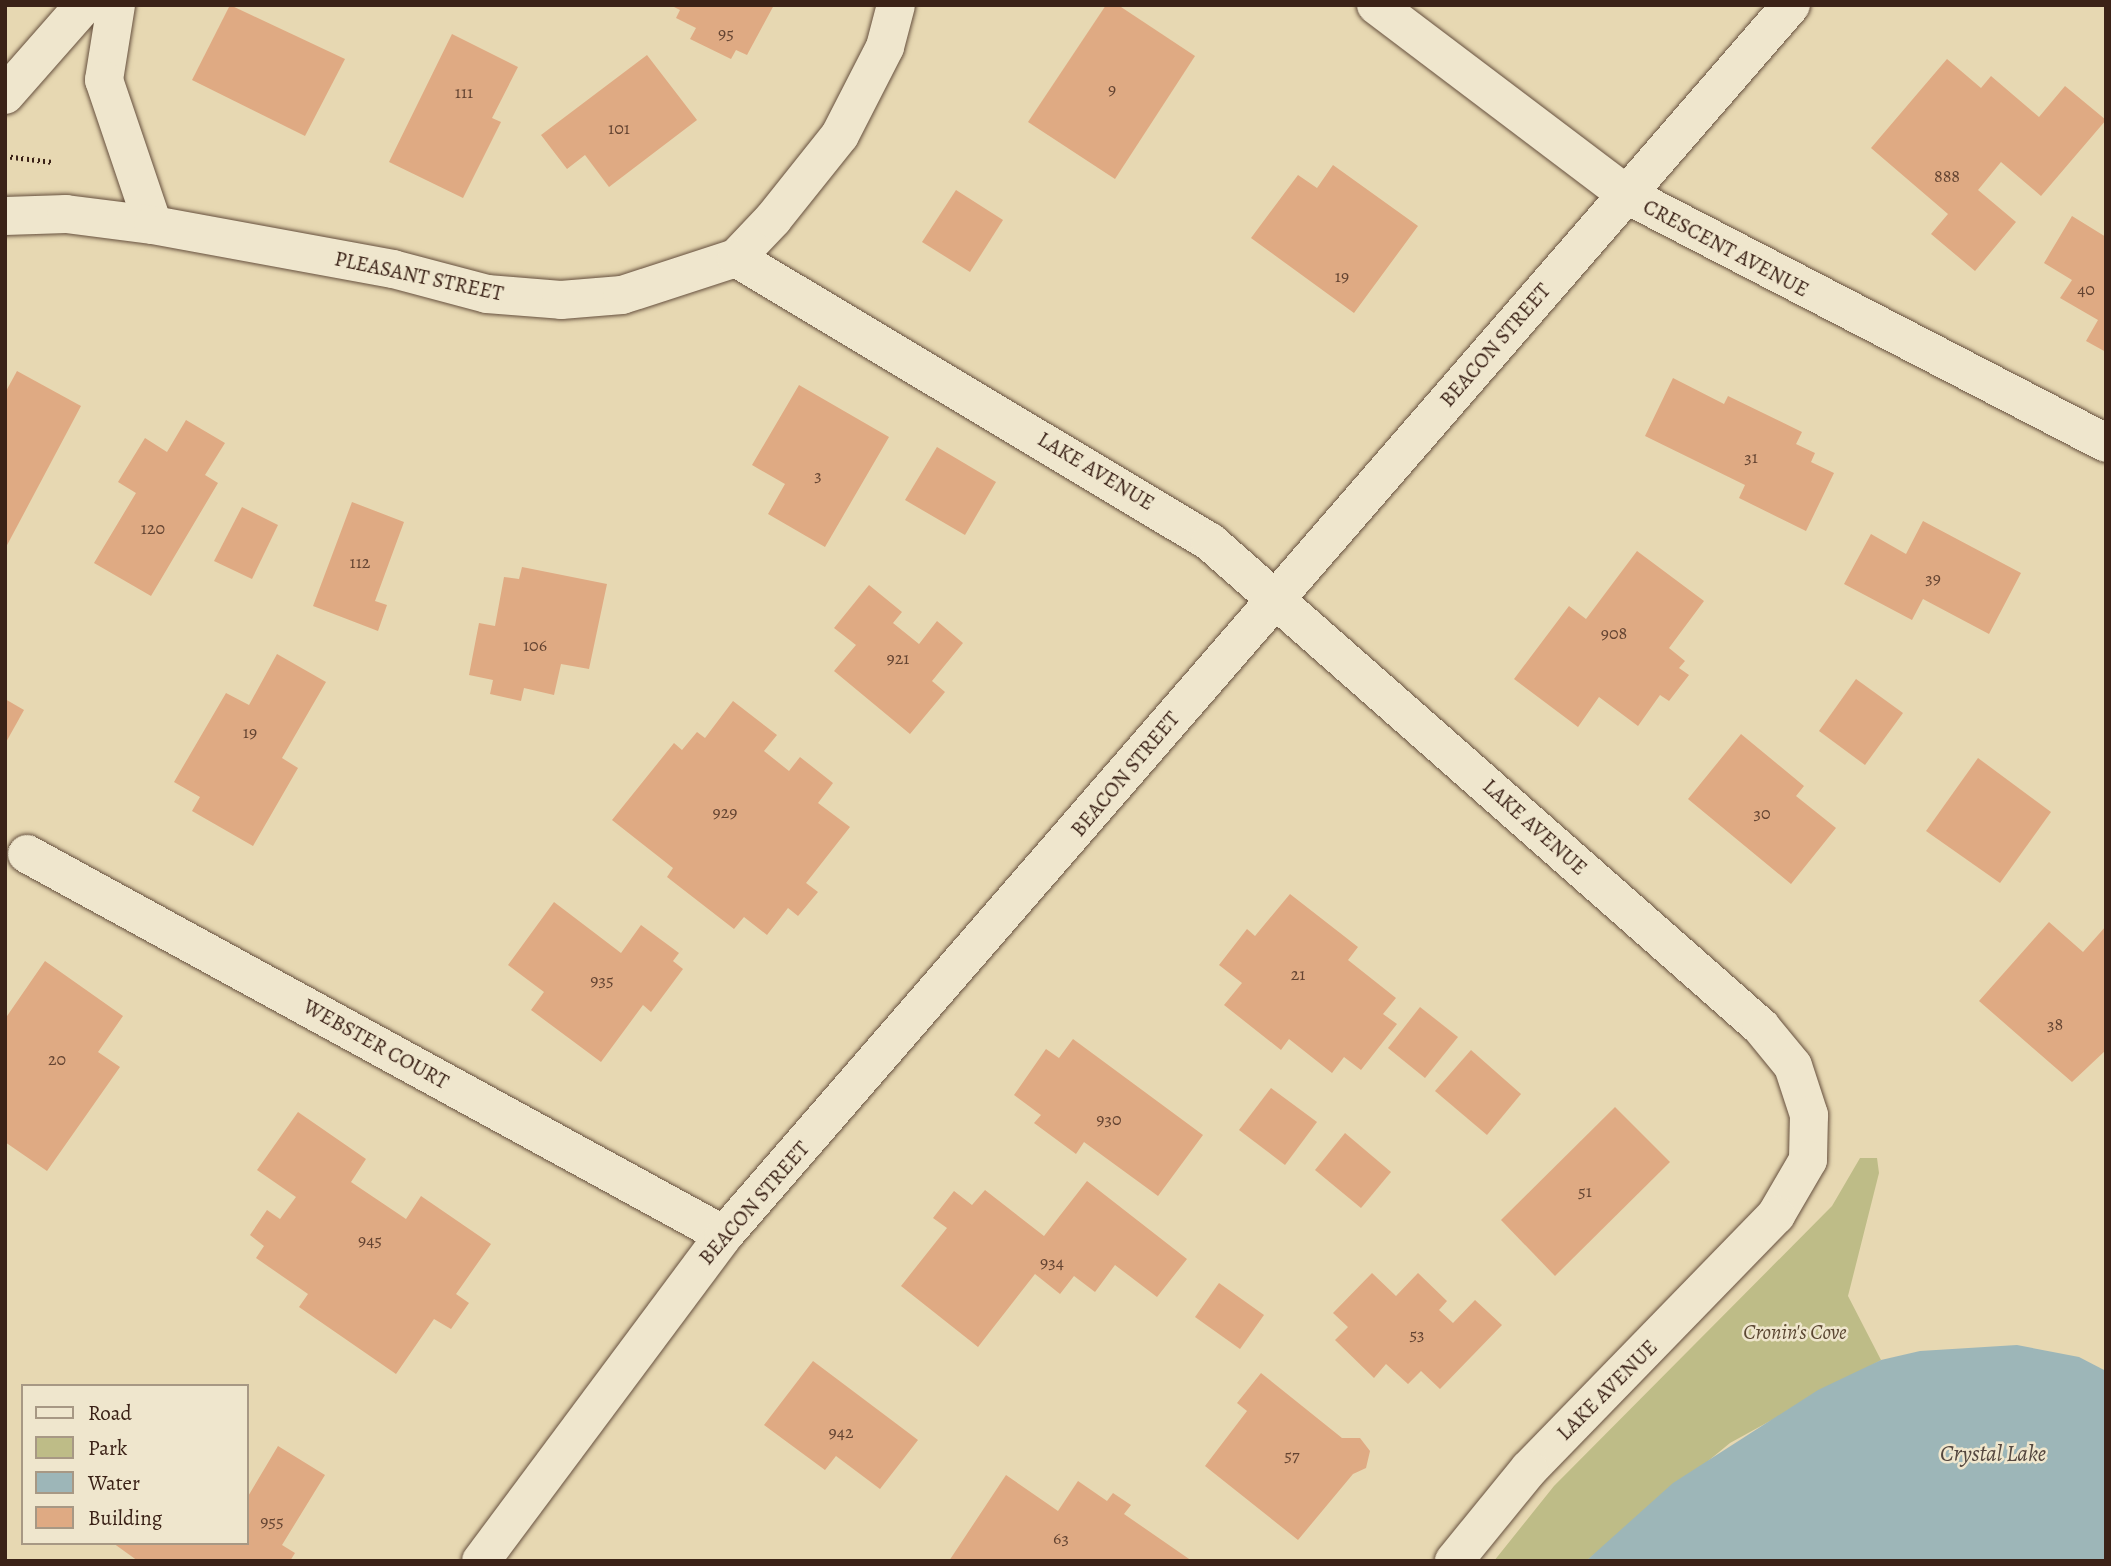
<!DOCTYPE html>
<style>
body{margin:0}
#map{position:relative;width:2111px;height:1566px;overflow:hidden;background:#e7d8b2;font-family:Alegreya,serif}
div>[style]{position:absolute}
.green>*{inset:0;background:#bebc87}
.water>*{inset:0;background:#9db6b8}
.building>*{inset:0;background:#dfaa83}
.path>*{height:4.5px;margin-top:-2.25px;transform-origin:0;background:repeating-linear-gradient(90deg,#3b2217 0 2px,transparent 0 5.5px)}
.roads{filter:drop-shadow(0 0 2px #66503e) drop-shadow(0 0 2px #66503e)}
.street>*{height:38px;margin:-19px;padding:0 19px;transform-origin:19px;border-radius:19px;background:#efe6cd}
.secondary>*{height:38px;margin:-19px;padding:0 19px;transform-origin:19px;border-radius:19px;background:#efe6cd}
span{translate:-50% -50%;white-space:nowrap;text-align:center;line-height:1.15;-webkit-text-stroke:5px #efe6cd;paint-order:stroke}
.number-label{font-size:18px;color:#644432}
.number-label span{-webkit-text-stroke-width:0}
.street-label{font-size:21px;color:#3b2217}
.park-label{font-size:21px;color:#5c4833;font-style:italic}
.water-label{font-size:23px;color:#54473f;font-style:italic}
.frame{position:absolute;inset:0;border:7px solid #3b2217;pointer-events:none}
.legend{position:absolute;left:21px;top:1384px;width:228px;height:161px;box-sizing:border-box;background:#efe6cd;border:2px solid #a79884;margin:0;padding:9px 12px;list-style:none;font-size:21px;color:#3b2217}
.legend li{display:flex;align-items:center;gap:14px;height:35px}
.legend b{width:35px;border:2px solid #a79884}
</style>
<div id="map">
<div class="green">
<div style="clip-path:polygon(1860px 1158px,1877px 1158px,1879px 1173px,1848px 1296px,1881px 1360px,1730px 1443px,1586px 1561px,1494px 1561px,1554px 1486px,1832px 1206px)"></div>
</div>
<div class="water">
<div style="clip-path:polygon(2017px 1345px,2079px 1357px,2106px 1371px,2106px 1561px,1586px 1561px,1673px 1483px,1818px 1390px,1881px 1360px,1920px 1351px)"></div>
</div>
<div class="building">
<div style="clip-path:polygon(230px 5px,345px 59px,305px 136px,192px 80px)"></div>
<div style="clip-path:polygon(670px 5px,774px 5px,747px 55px,736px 50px,731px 59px,690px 39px,696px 28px,676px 18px,680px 10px)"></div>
<div style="clip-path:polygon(1106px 5px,1118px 5px,1195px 56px,1115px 179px,1028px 122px)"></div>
<div style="clip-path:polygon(452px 34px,518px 67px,492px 118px,501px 122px,463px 198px,389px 162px)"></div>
<div style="clip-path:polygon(647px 55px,697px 120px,609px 187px,585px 155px,567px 169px,541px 135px)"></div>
<div style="clip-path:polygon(1947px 59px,1981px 88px,1991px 76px,2039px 117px,2065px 86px,2106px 120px,2041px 196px,2001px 162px,1978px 190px,2016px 222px,1975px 271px,1931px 234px,1948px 214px,1871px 148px)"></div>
<div style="clip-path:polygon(1333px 165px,1418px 226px,1354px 313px,1251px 238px,1298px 175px,1317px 188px)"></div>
<div style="clip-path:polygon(956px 190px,1003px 220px,970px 272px,922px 242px)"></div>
<div style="clip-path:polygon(2072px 216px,2106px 237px,2106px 352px,2086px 341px,2098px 320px,2060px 298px,2072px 280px,2044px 263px)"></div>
<div style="clip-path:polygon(17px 371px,81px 406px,5px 549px,5px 393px)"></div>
<div style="clip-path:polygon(1673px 378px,1724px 404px,1728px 396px,1802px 432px,1796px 444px,1815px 453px,1811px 462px,1834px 473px,1806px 531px,1739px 498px,1745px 485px,1645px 436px)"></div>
<div style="clip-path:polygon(799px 385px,889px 437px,825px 547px,768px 514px,785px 484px,752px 465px)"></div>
<div style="clip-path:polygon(186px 420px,225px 443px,205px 475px,218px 483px,151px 596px,94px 563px,136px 493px,118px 482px,145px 438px,167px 452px)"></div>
<div style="clip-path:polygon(937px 447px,996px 482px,965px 535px,905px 500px)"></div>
<div style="clip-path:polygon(352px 502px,404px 522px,375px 601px,387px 605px,378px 631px,313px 606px)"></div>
<div style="clip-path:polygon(242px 507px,278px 525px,252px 579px,214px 561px)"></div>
<div style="clip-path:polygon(1923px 521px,2021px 573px,1989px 634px,1923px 599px,1912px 620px,1844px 584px,1871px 534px,1906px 554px)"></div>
<div style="clip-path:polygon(1637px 551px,1704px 601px,1669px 648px,1685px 661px,1679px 668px,1689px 675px,1669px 701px,1660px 695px,1638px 726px,1599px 697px,1578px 727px,1514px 679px,1569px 606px,1586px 619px)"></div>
<div style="clip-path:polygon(522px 567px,607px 584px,589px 669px,561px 664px,554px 695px,524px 688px,521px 701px,490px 694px,493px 680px,469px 675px,479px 623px,495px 626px,504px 577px,519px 579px)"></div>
<div style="clip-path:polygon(869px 585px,902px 612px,893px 623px,919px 644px,937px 621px,963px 643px,932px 681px,945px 692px,910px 734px,834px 671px,856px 645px,834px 628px)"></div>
<div style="clip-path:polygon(277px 654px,326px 682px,282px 758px,298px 768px,253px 846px,192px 811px,200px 797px,174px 782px,226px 693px,249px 705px)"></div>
<div style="clip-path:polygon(1856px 679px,1903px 713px,1865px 765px,1819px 731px)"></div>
<div style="clip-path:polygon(5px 699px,24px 710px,5px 744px)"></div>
<div style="clip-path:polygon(733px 701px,777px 735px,764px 751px,789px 771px,800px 757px,833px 783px,818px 803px,850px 827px,806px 883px,818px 892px,798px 916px,788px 908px,767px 935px,744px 917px,734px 929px,667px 877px,673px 868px,612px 820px,674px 743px,682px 750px,697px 732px,705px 738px)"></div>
<div style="clip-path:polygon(1741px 734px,1804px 786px,1796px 796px,1836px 828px,1791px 884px,1688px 799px)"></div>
<div style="clip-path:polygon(1978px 758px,2051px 812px,2000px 883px,1926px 831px)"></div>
<div style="clip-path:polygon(1290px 894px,1358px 947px,1348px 960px,1396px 998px,1383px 1014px,1397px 1024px,1361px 1070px,1344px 1057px,1332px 1073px,1289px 1039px,1281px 1050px,1224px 1005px,1242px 983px,1219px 965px,1247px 929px,1255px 936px)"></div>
<div style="clip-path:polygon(554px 902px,621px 953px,641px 925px,679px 953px,673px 961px,683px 969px,651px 1012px,643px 1005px,601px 1062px,531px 1010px,544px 992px,508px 965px)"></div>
<div style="clip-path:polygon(2049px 922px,2083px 952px,2106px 926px,2106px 1050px,2072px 1082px,1979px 1001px)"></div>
<div style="clip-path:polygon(45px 961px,123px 1016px,98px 1052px,120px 1067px,47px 1171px,5px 1142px,5px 1019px)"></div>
<div style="clip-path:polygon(1420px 1007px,1458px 1037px,1425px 1078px,1388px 1048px)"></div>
<div style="clip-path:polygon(1073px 1039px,1203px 1135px,1158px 1196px,1084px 1142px,1076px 1154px,1034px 1123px,1041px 1115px,1014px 1095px,1046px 1049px,1059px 1058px)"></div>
<div style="clip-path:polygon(1471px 1050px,1521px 1094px,1487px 1135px,1435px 1091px)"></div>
<div style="clip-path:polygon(1271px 1088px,1317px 1122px,1285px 1165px,1239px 1130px)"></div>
<div style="clip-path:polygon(1615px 1107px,1670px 1162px,1555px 1276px,1501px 1220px)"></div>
<div style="clip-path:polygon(298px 1112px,366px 1159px,351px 1182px,406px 1219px,421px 1196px,491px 1244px,456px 1294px,469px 1303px,451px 1329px,434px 1319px,396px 1374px,299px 1307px,308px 1294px,256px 1258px,264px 1246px,250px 1235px,267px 1210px,280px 1219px,296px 1197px,257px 1170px)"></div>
<div style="clip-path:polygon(1345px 1133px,1391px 1172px,1361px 1208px,1315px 1170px)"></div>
<div style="clip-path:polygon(1087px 1181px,1187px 1259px,1157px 1297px,1115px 1265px,1095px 1292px,1074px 1276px,1060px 1294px,1035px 1274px,978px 1347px,901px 1286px,947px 1228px,933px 1218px,954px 1191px,972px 1205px,985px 1190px,1044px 1236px)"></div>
<div style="clip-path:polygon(1372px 1273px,1396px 1296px,1418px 1273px,1447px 1301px,1439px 1310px,1453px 1323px,1475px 1300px,1502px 1325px,1440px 1389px,1421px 1371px,1408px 1384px,1386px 1364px,1374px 1378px,1335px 1340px,1348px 1327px,1333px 1313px)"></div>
<div style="clip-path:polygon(1219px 1283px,1264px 1315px,1240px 1349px,1195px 1317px)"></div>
<div style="clip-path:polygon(813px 1361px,918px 1440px,880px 1489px,836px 1456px,825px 1470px,764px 1425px)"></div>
<div style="clip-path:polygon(1261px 1373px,1342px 1438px,1360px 1438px,1370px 1451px,1366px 1468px,1353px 1474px,1298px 1540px,1205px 1466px,1247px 1411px,1237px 1403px)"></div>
<div style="clip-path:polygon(278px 1446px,325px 1475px,282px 1545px,295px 1553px,290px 1561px,138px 1561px,113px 1543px,247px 1543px,247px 1498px)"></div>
<div style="clip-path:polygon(1006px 1475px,1058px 1511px,1078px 1481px,1107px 1501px,1113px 1493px,1131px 1505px,1124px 1514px,1192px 1561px,949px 1561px)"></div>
</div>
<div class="path">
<div style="left:5px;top:156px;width:48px;rotate:7.1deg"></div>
</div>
<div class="roads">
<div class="street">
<div style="left:116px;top:5px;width:76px;rotate:99.1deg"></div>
<div style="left:104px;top:80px;width:153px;rotate:71.3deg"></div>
<div style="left:1376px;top:5px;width:315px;rotate:37.1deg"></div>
<div style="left:5px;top:95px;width:120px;rotate:-48.7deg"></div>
<div style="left:5px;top:216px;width:61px;rotate:-1.9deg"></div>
<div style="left:66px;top:214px;width:88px;rotate:7.2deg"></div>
<div style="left:153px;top:225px;width:244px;rotate:10.4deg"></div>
<div style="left:393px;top:269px;width:97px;rotate:14.9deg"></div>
<div style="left:487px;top:294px;width:74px;rotate:4.6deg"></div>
<div style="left:561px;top:300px;width:61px;rotate:-4.7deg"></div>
<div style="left:622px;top:295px;width:120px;rotate:-18deg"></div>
<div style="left:736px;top:258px;width:54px;rotate:-46.5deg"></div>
<div style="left:773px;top:219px;width:107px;rotate:-51.4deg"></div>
<div style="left:840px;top:135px;width:99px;rotate:-62.9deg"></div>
<div style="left:885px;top:47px;width:43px;rotate:-75.3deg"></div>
<div style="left:736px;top:258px;width:553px;rotate:30.93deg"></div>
<div style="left:1210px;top:542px;width:734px;rotate:41.35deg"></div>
<div style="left:1761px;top:1027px;width:50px;rotate:50.6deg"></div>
<div style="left:1793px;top:1066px;width:52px;rotate:71.9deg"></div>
<div style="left:1809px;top:1115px;width:45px;rotate:91.3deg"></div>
<div style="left:1808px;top:1160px;width:64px;rotate:120.2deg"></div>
<div style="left:1776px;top:1215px;width:354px;rotate:134.2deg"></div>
<div style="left:1529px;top:1469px;width:119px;rotate:129.2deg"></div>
<div style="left:27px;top:854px;width:794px;rotate:28.66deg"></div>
</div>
<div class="secondary">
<div style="left:1627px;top:195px;width:539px;rotate:27.37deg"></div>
<div style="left:481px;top:1561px;width:407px;rotate:-53.3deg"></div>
<div style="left:724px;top:1235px;width:1628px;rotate:-49.06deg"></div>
</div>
</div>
<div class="number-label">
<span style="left:726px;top:33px">95</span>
<span style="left:1112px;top:89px">9</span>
<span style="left:464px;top:92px">111</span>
<span style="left:619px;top:128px">101</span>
<span style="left:1947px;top:176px">888</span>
<span style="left:1342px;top:276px">19</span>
<span style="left:2086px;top:289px">40</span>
<span style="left:1751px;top:457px">31</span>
<span style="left:818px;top:475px">3</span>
<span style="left:153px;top:528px">120</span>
<span style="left:360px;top:562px">112</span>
<span style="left:1933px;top:578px">39</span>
<span style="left:1614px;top:633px">908</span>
<span style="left:535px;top:645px">106</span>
<span style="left:898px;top:658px">921</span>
<span style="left:250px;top:732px">19</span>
<span style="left:725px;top:812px">929</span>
<span style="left:1762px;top:813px">30</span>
<span style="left:1298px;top:974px">21</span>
<span style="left:602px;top:980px">935</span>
<span style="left:2055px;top:1024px">38</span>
<span style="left:57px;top:1059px">20</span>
<span style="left:1109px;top:1119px">930</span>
<span style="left:1585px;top:1191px">51</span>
<span style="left:370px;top:1240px">945</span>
<span style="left:1052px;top:1262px">934</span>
<span style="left:1417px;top:1334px">53</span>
<span style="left:841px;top:1432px">942</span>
<span style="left:1292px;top:1455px">57</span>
<span style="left:272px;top:1521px">955</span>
<span style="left:1061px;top:1538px">63</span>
</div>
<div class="street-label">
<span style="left:1726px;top:248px;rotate:28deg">CRESCENT AVENUE</span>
<span style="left:419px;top:276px;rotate:12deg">PLEASANT STREET</span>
<span style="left:1495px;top:345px;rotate:-49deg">BEACON STREET</span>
<span style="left:1096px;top:471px;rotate:31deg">LAKE AVENUE</span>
<span style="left:1125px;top:774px;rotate:-50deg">BEACON STREET</span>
<span style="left:1535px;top:827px;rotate:42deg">LAKE AVENUE</span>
<span style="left:376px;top:1044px;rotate:29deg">WEBSTER COURT</span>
<span style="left:754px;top:1203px;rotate:-49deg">BEACON STREET</span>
<span style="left:1607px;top:1390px;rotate:-45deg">LAKE AVENUE</span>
</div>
<div class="park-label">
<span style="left:1795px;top:1332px">Cronin's Cove</span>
</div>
<div class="water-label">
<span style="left:1993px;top:1454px">Crystal Lake</span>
</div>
<div class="frame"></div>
<ul class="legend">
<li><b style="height:9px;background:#efe6cd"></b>Road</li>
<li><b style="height:19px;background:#bebc87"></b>Park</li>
<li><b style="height:19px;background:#9db6b8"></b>Water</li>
<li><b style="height:19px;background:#dfaa83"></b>Building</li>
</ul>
</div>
